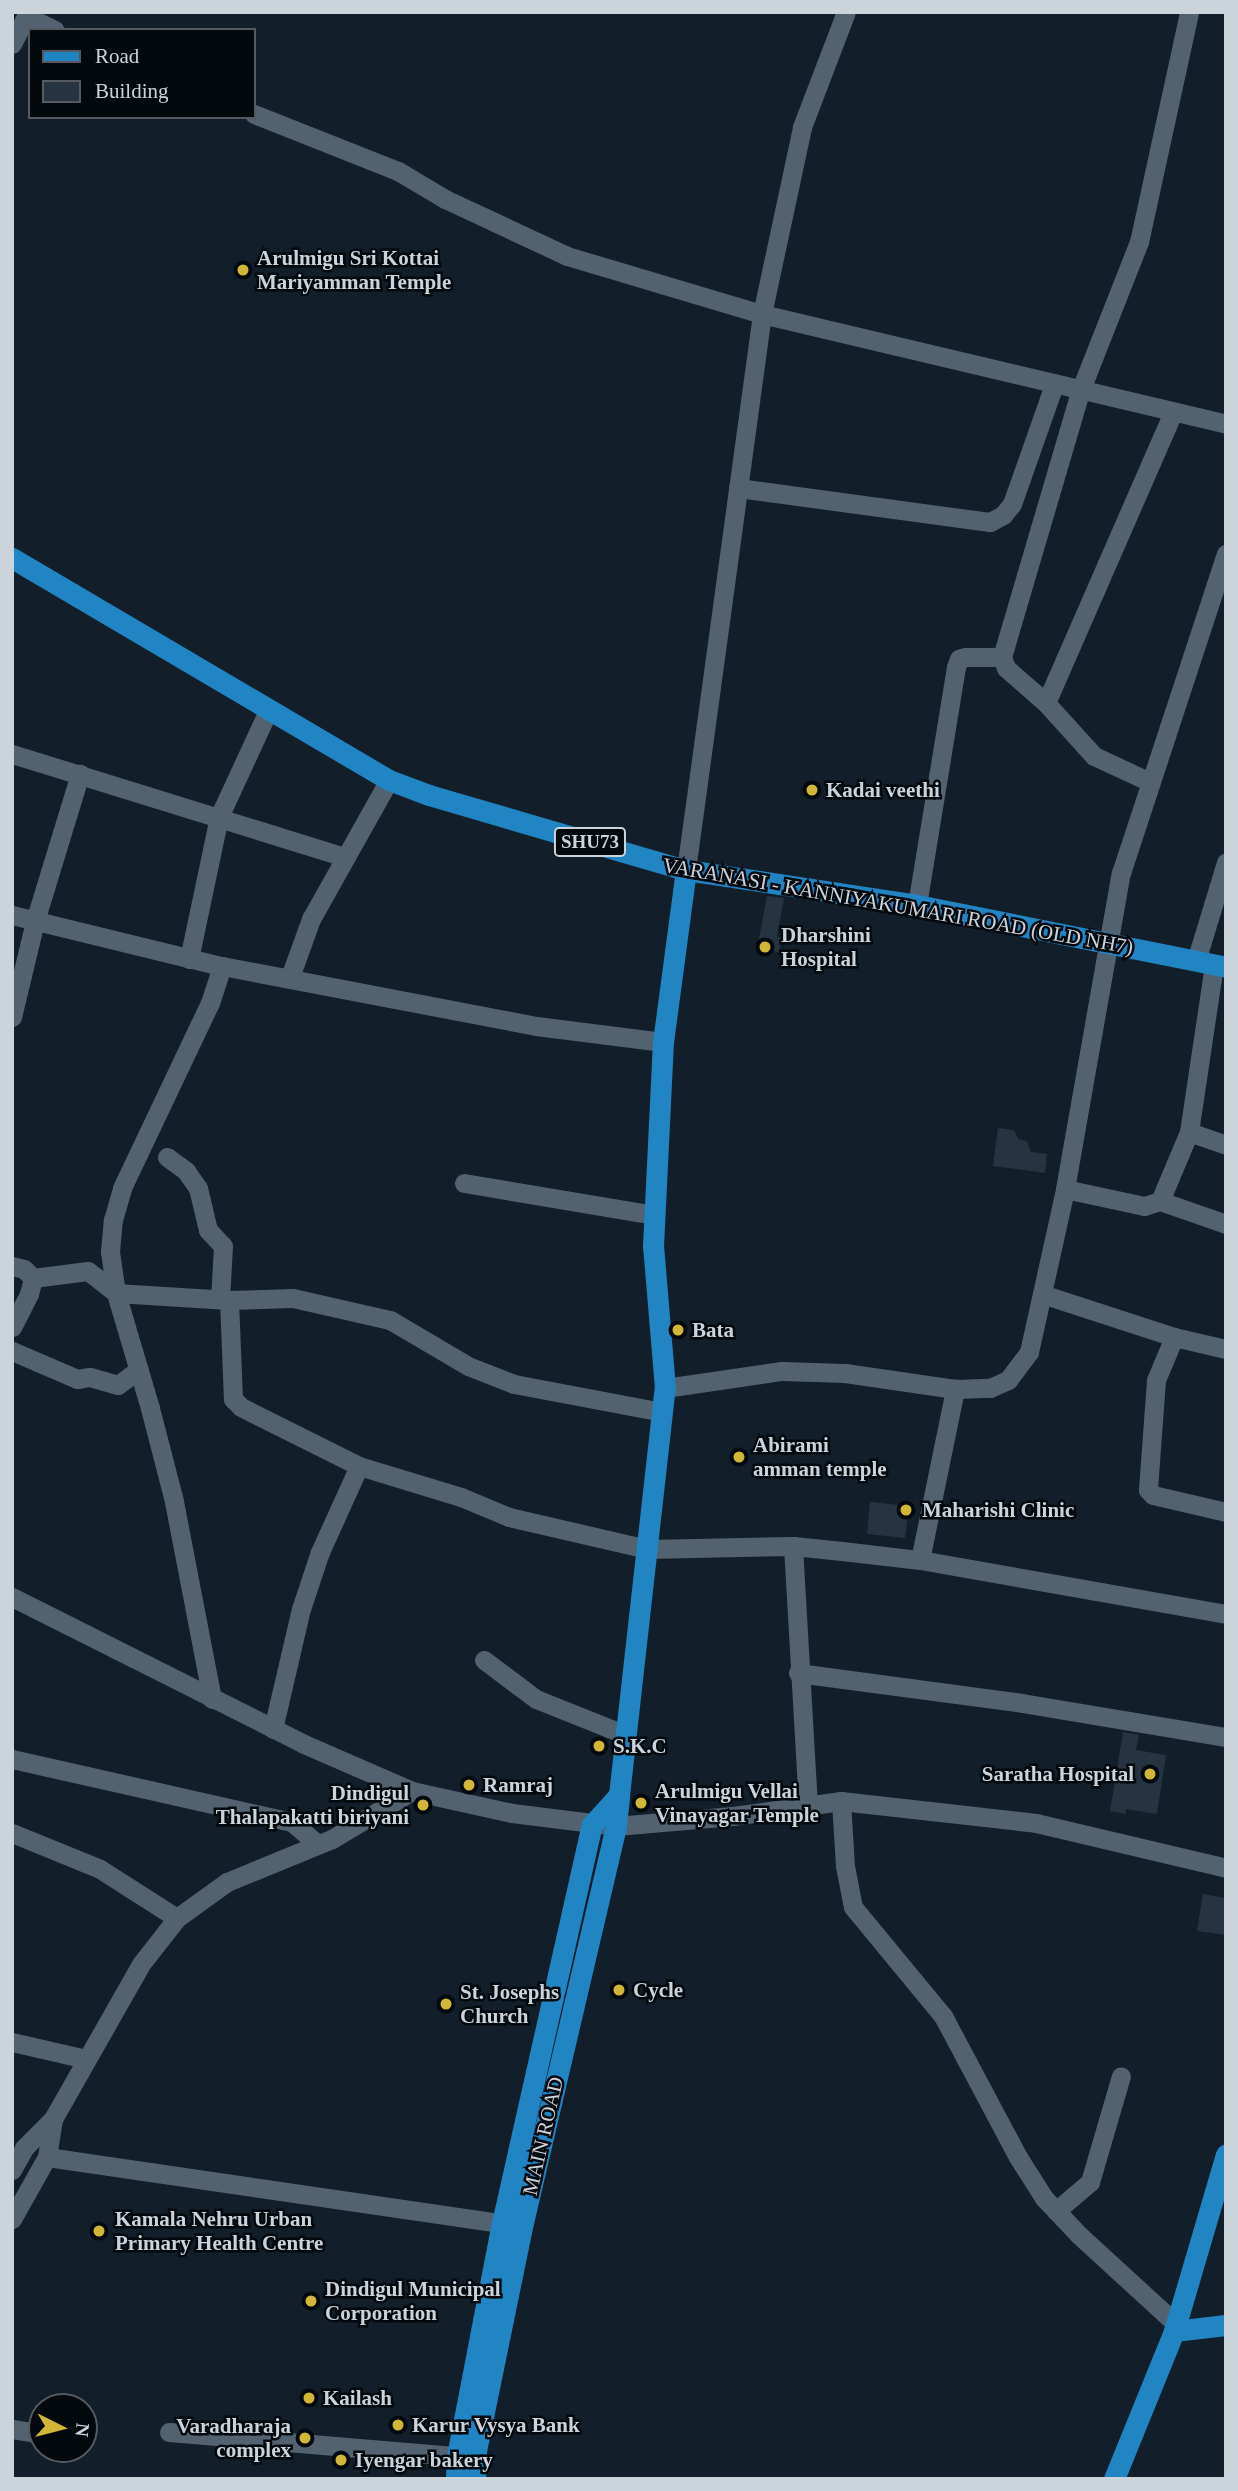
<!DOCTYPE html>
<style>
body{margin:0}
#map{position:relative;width:1238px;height:2491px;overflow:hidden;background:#121f2b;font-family:Georgia,serif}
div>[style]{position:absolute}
.building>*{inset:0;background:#263441}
.minor>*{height:19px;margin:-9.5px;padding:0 9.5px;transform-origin:9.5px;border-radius:9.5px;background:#536270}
.major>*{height:21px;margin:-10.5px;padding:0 10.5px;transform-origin:10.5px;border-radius:10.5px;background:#2185c3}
.dots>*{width:19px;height:19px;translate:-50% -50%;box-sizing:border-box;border:4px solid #04090e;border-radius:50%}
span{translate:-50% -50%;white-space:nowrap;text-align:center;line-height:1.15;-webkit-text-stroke:5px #04090e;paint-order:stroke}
.shield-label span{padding:2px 5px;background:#04090e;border:2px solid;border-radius:5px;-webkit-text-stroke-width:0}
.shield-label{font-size:19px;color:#cbd3db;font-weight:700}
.poi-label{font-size:21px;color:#cbd3db;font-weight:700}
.left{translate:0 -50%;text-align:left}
.right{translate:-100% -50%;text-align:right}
.street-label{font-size:21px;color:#cbd3db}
.frame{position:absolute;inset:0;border:14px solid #cbd3db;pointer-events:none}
.legend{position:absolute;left:28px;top:28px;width:228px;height:91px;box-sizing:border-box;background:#04090e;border:2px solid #545a60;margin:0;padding:9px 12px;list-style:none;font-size:21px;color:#cbd3db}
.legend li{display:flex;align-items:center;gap:14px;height:35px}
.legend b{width:35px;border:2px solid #545a60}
.north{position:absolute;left:28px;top:2393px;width:70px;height:70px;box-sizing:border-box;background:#04090e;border:2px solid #545a60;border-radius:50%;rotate:96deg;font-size:19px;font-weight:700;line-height:28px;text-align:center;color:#cbd3db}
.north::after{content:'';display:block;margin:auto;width:24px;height:32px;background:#d2b736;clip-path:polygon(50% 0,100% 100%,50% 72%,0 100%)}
</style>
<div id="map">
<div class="building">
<div style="clip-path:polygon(767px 896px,784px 898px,777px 937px,782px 938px,779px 952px,757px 949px)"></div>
<div style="clip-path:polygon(998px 1128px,1014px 1130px,1018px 1139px,1027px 1141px,1031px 1152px,1047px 1154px,1045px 1173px,993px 1166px)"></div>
<div style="clip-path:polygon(870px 1502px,909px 1506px,905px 1538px,867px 1534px)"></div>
<div style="clip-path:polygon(1123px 1732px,1139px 1735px,1136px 1750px,1166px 1755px,1157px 1814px,1126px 1809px,1126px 1814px,1110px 1811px)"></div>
<div style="clip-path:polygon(1203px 1894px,1226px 1898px,1226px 1935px,1197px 1931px)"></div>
</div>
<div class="minor">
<div style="left:26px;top:16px;width:32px;rotate:26deg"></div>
<div style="left:12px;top:44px;width:36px;rotate:-63deg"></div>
<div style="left:254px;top:114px;width:155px;rotate:21.6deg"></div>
<div style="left:398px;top:171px;width:55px;rotate:30.8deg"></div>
<div style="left:445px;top:199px;width:135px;rotate:25deg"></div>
<div style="left:567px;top:256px;width:203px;rotate:16.6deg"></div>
<div style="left:762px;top:314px;width:477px;rotate:13.3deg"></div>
<div style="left:738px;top:488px;width:254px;rotate:7.7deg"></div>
<div style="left:990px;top:522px;width:15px;rotate:-28deg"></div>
<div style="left:1003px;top:515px;width:14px;rotate:-51deg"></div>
<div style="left:1012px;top:504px;width:126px;rotate:-70.6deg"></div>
<div style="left:1046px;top:703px;width:318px;rotate:-66.4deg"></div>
<div style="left:12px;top:754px;width:349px;rotate:17.2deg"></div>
<div style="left:1150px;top:782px;width:62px;rotate:-155.1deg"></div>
<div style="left:1094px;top:756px;width:72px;rotate:-132.2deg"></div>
<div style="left:1046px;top:703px;width:53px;rotate:-138.8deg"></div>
<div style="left:1006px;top:668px;width:12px;rotate:-110deg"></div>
<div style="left:1002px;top:657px;width:279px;rotate:-73.6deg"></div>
<div style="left:1081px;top:389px;width:158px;rotate:-68.5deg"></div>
<div style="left:1139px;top:242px;width:235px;rotate:-77.7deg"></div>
<div style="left:686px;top:870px;width:561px;rotate:-82.22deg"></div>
<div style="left:762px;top:314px;width:191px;rotate:-77.9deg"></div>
<div style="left:802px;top:127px;width:123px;rotate:-69.1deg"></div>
<div style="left:917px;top:905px;width:241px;rotate:-80.7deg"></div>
<div style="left:956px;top:667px;width:9px;rotate:-69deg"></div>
<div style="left:959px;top:659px;width:6px;rotate:-18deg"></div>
<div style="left:965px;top:657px;width:37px"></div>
<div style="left:12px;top:915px;width:216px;rotate:13.7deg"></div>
<div style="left:222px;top:966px;width:320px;rotate:10.8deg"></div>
<div style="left:536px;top:1026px;width:128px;rotate:7.2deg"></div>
<div style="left:189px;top:959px;width:145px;rotate:-78.1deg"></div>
<div style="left:219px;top:817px;width:119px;rotate:-65.2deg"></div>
<div style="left:1196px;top:961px;width:103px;rotate:-73.1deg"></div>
<div style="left:290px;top:977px;width:62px;rotate:-70.1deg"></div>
<div style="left:311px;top:919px;width:159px;rotate:-60.7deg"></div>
<div style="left:12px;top:1017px;width:99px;rotate:-76.5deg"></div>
<div style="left:35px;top:921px;width:154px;rotate:-73deg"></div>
<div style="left:1189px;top:1132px;width:39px;rotate:19deg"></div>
<div style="left:167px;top:1157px;width:24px;rotate:36deg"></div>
<div style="left:186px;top:1171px;width:21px;rotate:55deg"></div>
<div style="left:198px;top:1188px;width:43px;rotate:76.6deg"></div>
<div style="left:208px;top:1230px;width:22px;rotate:47deg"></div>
<div style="left:223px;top:1246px;width:53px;rotate:93.2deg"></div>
<div style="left:464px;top:1183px;width:194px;rotate:9.5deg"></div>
<div style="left:1065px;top:1189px;width:81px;rotate:12.1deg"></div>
<div style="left:1144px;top:1206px;width:17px;rotate:-17deg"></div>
<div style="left:1160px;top:1201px;width:75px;rotate:-67.2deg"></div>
<div style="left:1189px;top:1132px;width:169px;rotate:-81.5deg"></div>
<div style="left:1160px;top:1201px;width:70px;rotate:19.2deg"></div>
<div style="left:12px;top:1266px;width:12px;rotate:14deg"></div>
<div style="left:24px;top:1269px;width:13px;rotate:45deg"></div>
<div style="left:33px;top:1278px;width:16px;rotate:104deg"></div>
<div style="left:29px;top:1294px;width:37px;rotate:117deg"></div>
<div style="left:33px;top:1278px;width:55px;rotate:-7.3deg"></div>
<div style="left:88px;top:1271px;width:36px;rotate:38deg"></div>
<div style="left:116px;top:1293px;width:113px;rotate:3.5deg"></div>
<div style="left:229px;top:1300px;width:64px;rotate:-1.8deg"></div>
<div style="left:293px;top:1298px;width:99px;rotate:12.8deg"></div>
<div style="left:390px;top:1320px;width:91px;rotate:30.5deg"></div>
<div style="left:468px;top:1366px;width:49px;rotate:21.4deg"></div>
<div style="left:514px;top:1384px;width:151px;rotate:10.7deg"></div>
<div style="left:1042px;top:1294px;width:139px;rotate:18deg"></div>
<div style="left:1174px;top:1337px;width:53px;rotate:13deg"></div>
<div style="left:229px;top:1300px;width:99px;rotate:87.7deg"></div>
<div style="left:233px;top:1399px;width:11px;rotate:45deg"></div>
<div style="left:241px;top:1407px;width:132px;rotate:26.6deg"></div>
<div style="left:1174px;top:1337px;width:47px;rotate:112.7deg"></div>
<div style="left:1156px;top:1380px;width:110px;rotate:94.2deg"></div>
<div style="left:1148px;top:1490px;width:7px;rotate:45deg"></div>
<div style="left:1153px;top:1495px;width:75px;rotate:13.1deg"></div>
<div style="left:12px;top:1351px;width:71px;rotate:23.3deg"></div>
<div style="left:77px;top:1379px;width:13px;rotate:-9deg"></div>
<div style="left:90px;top:1377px;width:29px;rotate:16deg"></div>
<div style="left:118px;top:1385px;width:26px;rotate:-37deg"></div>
<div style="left:665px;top:1388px;width:118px;rotate:-8.3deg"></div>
<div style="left:782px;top:1371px;width:63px;rotate:1.8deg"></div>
<div style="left:845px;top:1373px;width:111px;rotate:8.3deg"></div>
<div style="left:793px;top:1546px;width:260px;rotate:86.7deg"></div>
<div style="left:920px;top:1560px;width:175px;rotate:-78.4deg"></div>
<div style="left:955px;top:1389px;width:35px;rotate:-2deg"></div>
<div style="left:990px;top:1388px;width:20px;rotate:-24deg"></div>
<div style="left:1008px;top:1380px;width:35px;rotate:-53deg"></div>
<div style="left:1029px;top:1352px;width:167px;rotate:-77.5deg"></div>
<div style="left:1065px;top:1189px;width:321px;rotate:-80deg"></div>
<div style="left:1121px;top:873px;width:336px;rotate:-71.8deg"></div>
<div style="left:12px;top:1597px;width:327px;rotate:26.7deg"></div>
<div style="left:304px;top:1744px;width:118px;rotate:23.5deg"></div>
<div style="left:412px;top:1791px;width:102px;rotate:12.4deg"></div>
<div style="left:512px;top:1813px;width:105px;rotate:7.1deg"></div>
<div style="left:616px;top:1826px;width:117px;rotate:-4.9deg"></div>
<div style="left:733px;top:1816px;width:109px;rotate:-7.9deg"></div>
<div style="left:841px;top:1801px;width:196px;rotate:6.4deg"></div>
<div style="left:1036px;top:1823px;width:195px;rotate:13.3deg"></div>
<div style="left:484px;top:1660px;width:65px;rotate:36.9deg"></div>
<div style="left:536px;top:1699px;width:97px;rotate:21.8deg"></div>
<div style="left:798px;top:1673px;width:226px;rotate:7.6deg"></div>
<div style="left:1022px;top:1703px;width:207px;rotate:9.5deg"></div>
<div style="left:212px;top:1699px;width:202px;rotate:-100.9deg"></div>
<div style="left:174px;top:1501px;width:96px;rotate:-104.5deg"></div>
<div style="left:150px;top:1408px;width:120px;rotate:-106.5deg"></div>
<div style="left:116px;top:1293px;width:41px;rotate:-98.3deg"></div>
<div style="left:110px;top:1252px;width:32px;rotate:-85deg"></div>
<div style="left:113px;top:1220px;width:33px;rotate:-74deg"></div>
<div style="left:122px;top:1188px;width:205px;rotate:-64.6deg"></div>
<div style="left:210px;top:1003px;width:39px;rotate:-72deg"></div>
<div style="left:273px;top:1729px;width:123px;rotate:-76.9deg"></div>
<div style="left:301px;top:1609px;width:60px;rotate:-71.6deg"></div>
<div style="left:320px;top:1552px;width:94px;rotate:-65.6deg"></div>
<div style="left:359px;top:1466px;width:107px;rotate:16.9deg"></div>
<div style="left:461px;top:1497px;width:52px;rotate:22.6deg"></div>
<div style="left:509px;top:1517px;width:143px;rotate:13deg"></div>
<div style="left:648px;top:1549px;width:145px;rotate:-1.2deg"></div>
<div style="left:793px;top:1546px;width:49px;rotate:5.8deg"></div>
<div style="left:842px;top:1551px;width:79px;rotate:6.6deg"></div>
<div style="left:920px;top:1560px;width:311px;rotate:10deg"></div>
<div style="left:12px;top:1759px;width:287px;rotate:12.7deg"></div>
<div style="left:292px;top:1822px;width:33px;rotate:41deg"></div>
<div style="left:841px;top:1801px;width:65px;rotate:86.5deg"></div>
<div style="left:845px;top:1866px;width:42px;rotate:79deg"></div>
<div style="left:853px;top:1907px;width:141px;rotate:50.5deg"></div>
<div style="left:943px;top:2016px;width:160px;rotate:62deg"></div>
<div style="left:1018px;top:2157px;width:49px;rotate:57.6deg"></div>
<div style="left:1044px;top:2198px;width:51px;rotate:46.6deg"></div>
<div style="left:1079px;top:2235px;width:130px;rotate:42.5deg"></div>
<div style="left:12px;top:1833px;width:95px;rotate:22.2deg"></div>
<div style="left:100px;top:1869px;width:91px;rotate:32.5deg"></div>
<div style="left:12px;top:2042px;width:76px;rotate:12.9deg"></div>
<div style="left:47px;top:2157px;width:460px;rotate:8.3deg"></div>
<div style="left:502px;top:2223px;width:16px;rotate:22deg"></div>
<div style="left:12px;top:2170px;width:25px;rotate:-61deg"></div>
<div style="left:24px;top:2148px;width:41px;rotate:-45deg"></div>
<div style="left:53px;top:2119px;width:178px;rotate:-60.4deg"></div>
<div style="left:141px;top:1964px;width:58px;rotate:-52deg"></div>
<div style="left:177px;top:1918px;width:62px;rotate:-35.8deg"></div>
<div style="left:227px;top:1882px;width:113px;rotate:-22.3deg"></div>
<div style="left:332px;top:1839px;width:93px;rotate:-31deg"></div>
<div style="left:1056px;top:2211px;width:45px;rotate:-40.5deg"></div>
<div style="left:1090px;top:2182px;width:110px;rotate:-73.7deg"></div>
<div style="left:12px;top:2219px;width:71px;rotate:-60.6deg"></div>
<div style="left:47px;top:2157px;width:38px;rotate:-81deg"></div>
<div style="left:12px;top:2429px;width:24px;rotate:9deg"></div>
<div style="left:169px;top:2432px;width:289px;rotate:4.8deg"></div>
</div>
<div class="major">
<div style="left:12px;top:558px;width:438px;rotate:30.5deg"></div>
<div style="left:389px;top:780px;width:43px;rotate:20.6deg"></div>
<div style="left:429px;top:795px;width:268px;rotate:16.3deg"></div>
<div style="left:686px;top:870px;width:234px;rotate:8.6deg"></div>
<div style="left:917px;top:905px;width:315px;rotate:11.3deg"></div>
<div style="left:1174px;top:2331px;width:52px;rotate:-6.6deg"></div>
<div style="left:456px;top:2479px;width:23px;rotate:-88deg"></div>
<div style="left:457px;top:2456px;width:237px;rotate:-79.1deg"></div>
<div style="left:502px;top:2223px;width:408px;rotate:-77.3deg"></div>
<div style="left:592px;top:1825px;width:40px;rotate:-48deg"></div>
<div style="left:619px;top:1795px;width:410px;rotate:-83.6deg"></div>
<div style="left:665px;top:1388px;width:143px;rotate:-94.8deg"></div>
<div style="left:653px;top:1246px;width:204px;rotate:-87.2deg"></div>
<div style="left:663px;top:1042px;width:174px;rotate:-82.4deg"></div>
<div style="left:475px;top:2479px;width:28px;rotate:-88deg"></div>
<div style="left:476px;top:2451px;width:225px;rotate:-78.4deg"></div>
<div style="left:521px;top:2231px;width:416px;rotate:-76.8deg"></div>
<div style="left:616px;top:1826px;width:31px;rotate:-84deg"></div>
<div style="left:1114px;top:2479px;width:160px;rotate:-67.9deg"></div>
<div style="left:1174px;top:2331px;width:184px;rotate:-73.6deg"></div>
</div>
<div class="dots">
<div style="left:243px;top:270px;background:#d2b736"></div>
<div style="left:812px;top:790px;background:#d2b736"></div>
<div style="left:765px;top:947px;background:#d2b736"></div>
<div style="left:678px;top:1330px;background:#d2b736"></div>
<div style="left:739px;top:1457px;background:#d2b736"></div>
<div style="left:906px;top:1510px;background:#d2b736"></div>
<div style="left:599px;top:1746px;background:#d2b736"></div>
<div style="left:1150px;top:1774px;background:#d2b736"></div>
<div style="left:469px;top:1785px;background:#d2b736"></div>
<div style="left:641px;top:1803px;background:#d2b736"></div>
<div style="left:423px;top:1805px;background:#d2b736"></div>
<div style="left:619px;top:1990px;background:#d2b736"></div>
<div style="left:446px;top:2004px;background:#d2b736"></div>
<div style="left:99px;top:2231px;background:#d2b736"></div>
<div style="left:311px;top:2301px;background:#d2b736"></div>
<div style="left:309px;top:2398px;background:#d2b736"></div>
<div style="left:398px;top:2425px;background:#d2b736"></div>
<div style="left:305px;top:2438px;background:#d2b736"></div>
<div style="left:341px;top:2460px;background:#d2b736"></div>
</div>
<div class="shield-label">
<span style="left:590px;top:842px">SHU73</span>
</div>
<div class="poi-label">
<span class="left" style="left:257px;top:270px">Arulmigu Sri Kottai<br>Mariyamman Temple</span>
<span class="left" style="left:826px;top:790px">Kadai veethi</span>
<span class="left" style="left:781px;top:947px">Dharshini<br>Hospital</span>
<span class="left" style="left:692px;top:1330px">Bata</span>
<span class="left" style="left:753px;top:1457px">Abirami<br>amman temple</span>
<span class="left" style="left:922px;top:1510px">Maharishi Clinic</span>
<span class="left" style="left:613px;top:1746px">S.K.C</span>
<span class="right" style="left:1134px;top:1774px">Saratha Hospital</span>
<span class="left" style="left:483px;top:1785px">Ramraj</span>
<span class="left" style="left:655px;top:1803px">Arulmigu Vellai<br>Vinayagar Temple</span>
<span class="right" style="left:409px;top:1805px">Dindigul<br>Thalapakatti biriyani</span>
<span class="left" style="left:633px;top:1990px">Cycle</span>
<span class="left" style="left:460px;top:2004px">St. Josephs<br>Church</span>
<span class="left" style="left:115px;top:2231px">Kamala Nehru Urban<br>Primary Health Centre</span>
<span class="left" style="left:325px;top:2301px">Dindigul Municipal<br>Corporation</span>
<span class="left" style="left:323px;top:2398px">Kailash</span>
<span class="left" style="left:412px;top:2425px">Karur Vysya Bank</span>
<span class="right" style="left:291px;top:2438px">Varadharaja<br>complex</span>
<span class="left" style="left:355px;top:2460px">Iyengar bakery</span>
</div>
<div class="street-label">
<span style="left:898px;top:906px;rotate:10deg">VARANASI - KANNIYAKUMARI ROAD (OLD NH7)</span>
<span style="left:543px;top:2136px;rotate:-77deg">MAIN ROAD</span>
</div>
<div class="frame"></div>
<ul class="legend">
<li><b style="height:9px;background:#2185c3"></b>Road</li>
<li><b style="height:19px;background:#263441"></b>Building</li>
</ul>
<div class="north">N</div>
</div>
